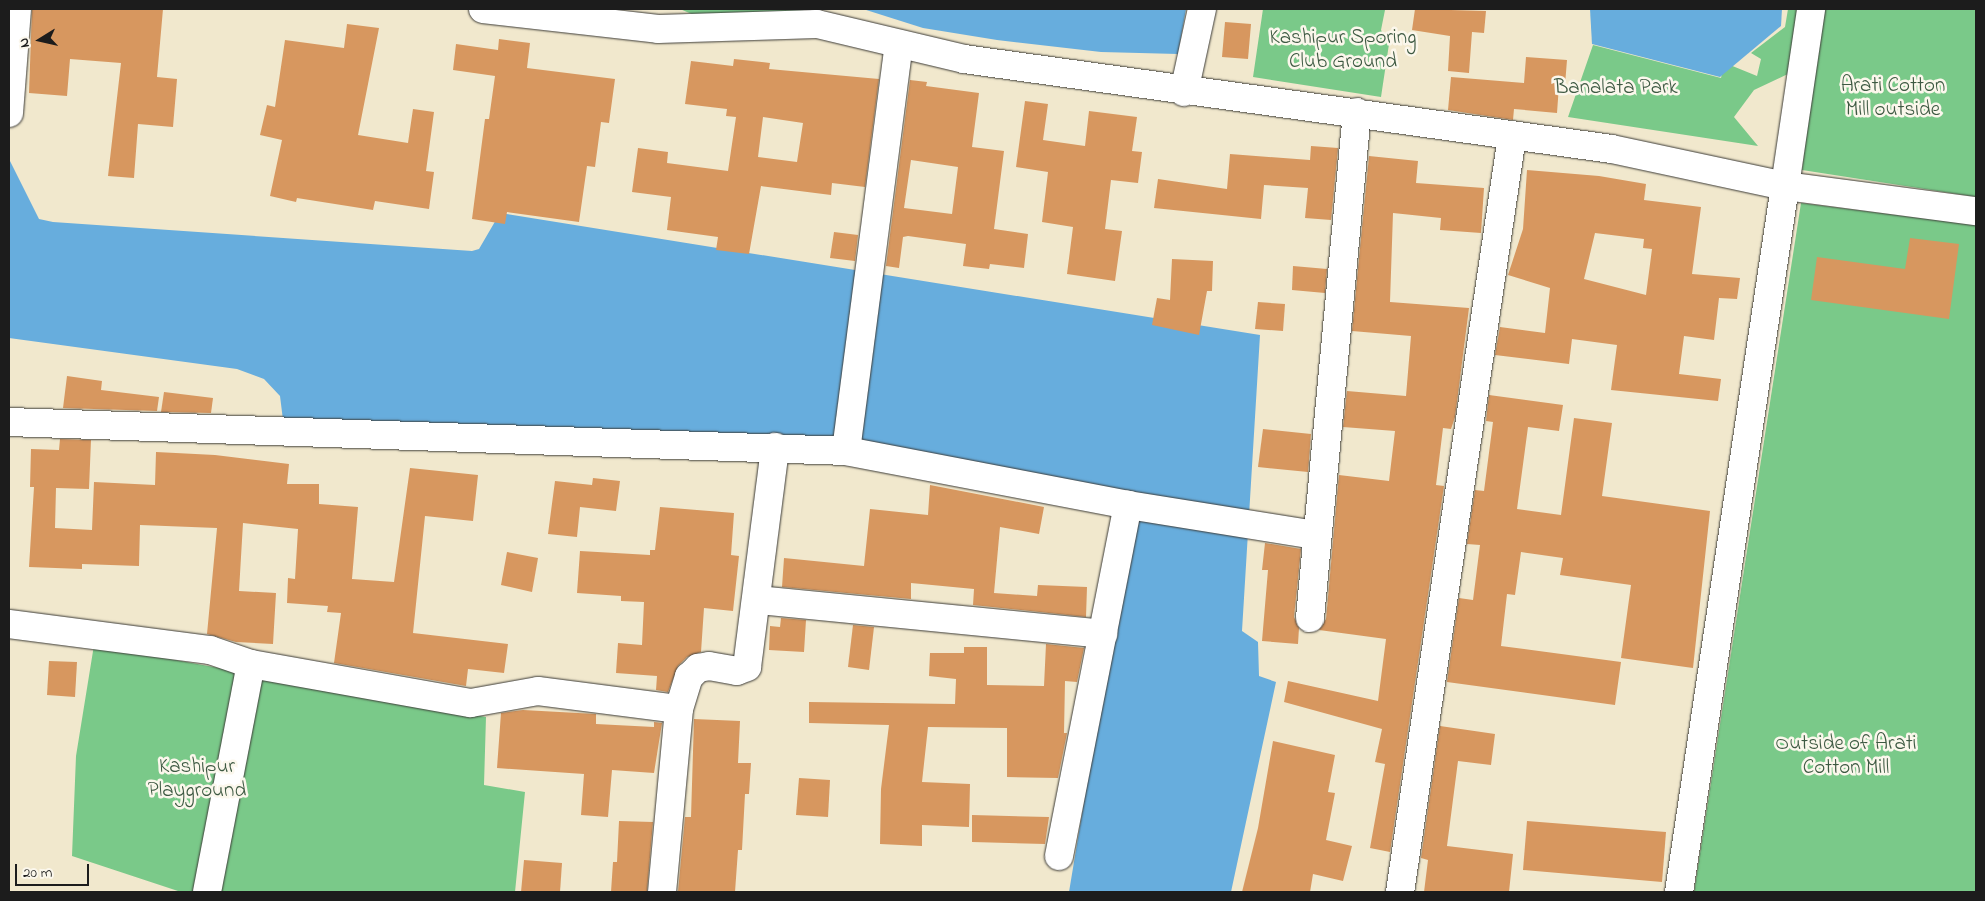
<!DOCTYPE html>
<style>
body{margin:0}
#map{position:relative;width:1985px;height:901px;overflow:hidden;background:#f1e8cd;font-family:"Indie Flower",sans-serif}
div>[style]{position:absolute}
.green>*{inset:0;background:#7ac989}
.water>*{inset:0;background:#67addd}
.building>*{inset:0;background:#d7975f}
.roads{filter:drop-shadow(0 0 1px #3c3b37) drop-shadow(0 0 1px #3c3b37)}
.minor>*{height:28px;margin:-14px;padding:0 14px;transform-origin:14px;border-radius:14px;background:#fff}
.tertiary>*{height:28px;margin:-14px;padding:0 14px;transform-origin:14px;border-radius:14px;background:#fff}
span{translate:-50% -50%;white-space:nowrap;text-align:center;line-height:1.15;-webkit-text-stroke:5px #fbf7ec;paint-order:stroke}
.park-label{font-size:21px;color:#3d5942}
.frame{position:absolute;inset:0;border:10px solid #1c1c1c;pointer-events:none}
.north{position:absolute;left:15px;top:15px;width:50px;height:50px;-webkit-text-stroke:4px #fbf7ec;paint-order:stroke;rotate:260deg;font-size:14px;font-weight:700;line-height:20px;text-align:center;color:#1c1c1c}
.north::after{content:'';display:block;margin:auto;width:18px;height:22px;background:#1c1c1c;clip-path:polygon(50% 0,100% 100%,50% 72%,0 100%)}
.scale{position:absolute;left:15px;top:864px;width:74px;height:22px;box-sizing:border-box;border:2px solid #1c1c1c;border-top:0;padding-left:6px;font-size:15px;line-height:18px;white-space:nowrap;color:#1c1c1c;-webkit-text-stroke:4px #fbf7ec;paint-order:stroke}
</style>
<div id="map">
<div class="green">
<div style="clip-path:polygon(680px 9px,805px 9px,794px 17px,694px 15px)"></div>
<div style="clip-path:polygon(1263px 9px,1385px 10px,1381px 30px,1389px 44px,1381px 97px,1253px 77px)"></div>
<div style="clip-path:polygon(1788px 9px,1802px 9px,1792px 72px,1754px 90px,1734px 117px,1758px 146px,1568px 117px,1593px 45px,1721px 78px,1723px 68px,1730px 65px,1757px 76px,1761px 59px,1751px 53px,1785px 27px)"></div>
<div style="clip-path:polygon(1822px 9px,1976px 9px,1976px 197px,1802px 170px)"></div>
<div style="clip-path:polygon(1801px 203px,1976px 225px,1976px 892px,1694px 892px)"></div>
<div style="clip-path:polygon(94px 645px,486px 717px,484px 785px,525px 792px,515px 892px,181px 892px,72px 856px,76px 756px)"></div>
</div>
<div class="water">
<div style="clip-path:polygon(863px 9px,1186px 9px,1178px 54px,1101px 52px,997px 40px,923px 28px)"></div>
<div style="clip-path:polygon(1590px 9px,1782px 9px,1781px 26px,1720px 77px,1592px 44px)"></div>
<div style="clip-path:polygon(9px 159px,39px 219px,53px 222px,472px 251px,479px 249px,500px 213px,1260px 335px,1242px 631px,1258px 642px,1259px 676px,1276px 682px,1231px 892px,1069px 892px,1135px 495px,774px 441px,283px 420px,280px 396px,264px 379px,237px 369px,9px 338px)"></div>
</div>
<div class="building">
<div style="clip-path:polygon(32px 9px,163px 9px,157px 77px,177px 79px,173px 127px,138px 124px,134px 178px,108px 176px,121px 63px,70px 59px,67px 96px,29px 93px)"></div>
<div style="clip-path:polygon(1415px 9px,1486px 11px,1484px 33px,1472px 32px,1469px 73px,1448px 71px,1450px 36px,1412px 30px)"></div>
<div style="clip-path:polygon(1225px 22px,1251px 24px,1248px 59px,1222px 57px)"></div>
<div style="clip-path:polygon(347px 24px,379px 28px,358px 135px,408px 143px,413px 109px,434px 112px,426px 171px,434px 172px,429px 209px,375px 201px,373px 210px,297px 198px,296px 202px,270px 196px,282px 140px,260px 135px,267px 105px,275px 107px,285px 40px,344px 48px)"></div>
<div style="clip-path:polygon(499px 39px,530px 43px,527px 68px,615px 79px,609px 123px,601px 122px,595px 167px,587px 166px,579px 222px,507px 212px,505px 224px,472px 219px,485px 119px,489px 119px,495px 76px,453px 70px,456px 44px,498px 50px)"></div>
<div style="clip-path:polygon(1526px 57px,1567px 60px,1565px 85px,1559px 85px,1557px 113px,1514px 109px,1513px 120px,1448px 110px,1451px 77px,1524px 83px)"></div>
<div style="clip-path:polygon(evenodd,734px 59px,770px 63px,769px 69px,879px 79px,865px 187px,832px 183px,831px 195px,761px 186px,749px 254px,716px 250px,718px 237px,667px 230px,671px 197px,632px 192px,638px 148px,668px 152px,667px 163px,728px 171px,736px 117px,726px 116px,727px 109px,685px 104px,691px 61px,733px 66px,734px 59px,763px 117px,803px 123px,797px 162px,758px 157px,763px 117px)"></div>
<div style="clip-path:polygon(evenodd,910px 80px,927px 82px,926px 86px,979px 93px,972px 147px,1004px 151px,994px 229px,1028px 234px,1024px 268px,990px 264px,989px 269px,963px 266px,966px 244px,908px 236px,903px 237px,899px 268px,886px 266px,910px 80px,911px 160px,958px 167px,952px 214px,904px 208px,911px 160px)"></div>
<div style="clip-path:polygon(1025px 101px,1048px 104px,1043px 140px,1085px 146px,1089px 111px,1137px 117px,1132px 151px,1142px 152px,1138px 183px,1111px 180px,1105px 229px,1122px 231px,1115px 281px,1067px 274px,1073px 227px,1042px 222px,1048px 172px,1016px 167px)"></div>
<div style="clip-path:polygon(1311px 146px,1338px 148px,1331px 220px,1305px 218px,1308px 188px,1264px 185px,1261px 219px,1154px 208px,1158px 179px,1227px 189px,1230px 154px,1310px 160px)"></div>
<div style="clip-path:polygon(1369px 156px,1418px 161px,1416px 183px,1484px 188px,1481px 233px,1440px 230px,1441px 218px,1393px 213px,1390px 302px,1469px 308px,1455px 417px,1451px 429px,1443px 428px,1436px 485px,1444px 486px,1390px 852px,1370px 848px,1385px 764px,1375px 762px,1382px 729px,1284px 702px,1288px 681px,1378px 701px,1386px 639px,1319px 630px,1326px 619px,1339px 475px,1389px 481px,1395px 431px,1343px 427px,1347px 391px,1406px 396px,1411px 336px,1352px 331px)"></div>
<div style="clip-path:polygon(evenodd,1527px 170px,1599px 176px,1646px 184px,1644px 200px,1701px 207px,1692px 274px,1740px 278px,1737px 299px,1719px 298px,1714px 340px,1684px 336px,1679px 374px,1721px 379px,1718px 401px,1611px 390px,1617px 345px,1572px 339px,1569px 364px,1495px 355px,1500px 327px,1545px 333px,1550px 288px,1508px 275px,1523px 229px,1527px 170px,1595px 233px,1644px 239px,1643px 248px,1652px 249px,1646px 295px,1584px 279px,1595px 233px)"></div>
<div style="clip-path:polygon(834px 232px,858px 235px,855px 261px,830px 258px)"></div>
<div style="clip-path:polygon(1910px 238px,1959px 244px,1949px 319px,1811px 300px,1817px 257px,1905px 269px)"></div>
<div style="clip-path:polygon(1172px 259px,1213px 261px,1212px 291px,1207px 291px,1199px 335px,1152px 325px,1157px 298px,1170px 300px)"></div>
<div style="clip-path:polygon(1293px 266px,1327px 269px,1325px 293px,1292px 290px)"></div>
<div style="clip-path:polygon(1258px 302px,1285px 304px,1283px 331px,1255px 329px)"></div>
<div style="clip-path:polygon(67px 376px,102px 381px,101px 390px,159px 397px,157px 411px,63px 408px)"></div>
<div style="clip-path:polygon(164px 392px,213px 398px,211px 413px,161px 412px)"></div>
<div style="clip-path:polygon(1489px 395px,1563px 405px,1559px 431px,1528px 427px,1517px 509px,1561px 515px,1574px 418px,1612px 423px,1602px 496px,1710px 511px,1693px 668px,1621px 658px,1631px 585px,1560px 575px,1563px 558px,1521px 552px,1515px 595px,1507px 594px,1501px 646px,1621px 662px,1615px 705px,1447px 682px,1459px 598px,1473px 600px,1480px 545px,1467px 544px,1475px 490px,1484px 491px,1493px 422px,1486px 421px)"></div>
<div style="clip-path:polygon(1263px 429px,1311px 434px,1308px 472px,1258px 467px)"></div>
<div style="clip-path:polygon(60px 439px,91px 440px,89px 489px,56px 488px,55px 528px,92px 530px,94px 482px,155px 485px,156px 452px,215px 455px,289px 464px,287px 484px,319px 484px,319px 504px,358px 507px,352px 579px,394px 582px,410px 468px,478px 475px,473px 521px,425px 516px,413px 633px,508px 644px,504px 673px,468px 669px,466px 686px,334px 663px,341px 613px,327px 612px,328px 606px,287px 603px,288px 578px,295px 579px,298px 529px,243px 523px,239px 591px,276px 593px,273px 644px,236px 642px,207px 634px,217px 528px,140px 525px,139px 566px,82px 564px,82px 569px,29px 567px,34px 487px,30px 487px,31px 449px,59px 450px)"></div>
<div style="clip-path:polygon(593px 478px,620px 481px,616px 511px,580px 507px,577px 537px,548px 534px,555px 481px,592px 485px)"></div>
<div style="clip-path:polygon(930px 485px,1044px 507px,1039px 534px,1000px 527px,994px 593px,1037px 596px,1038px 585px,1087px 587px,1086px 617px,973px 605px,974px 589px,911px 583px,911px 599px,782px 587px,784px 558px,864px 566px,870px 509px,928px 515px)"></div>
<div style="clip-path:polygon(660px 507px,734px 513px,731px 555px,739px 556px,733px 611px,704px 608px,701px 652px,687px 657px,678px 666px,668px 692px,656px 690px,657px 676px,616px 673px,618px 643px,642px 645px,644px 602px,621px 601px,621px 596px,577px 593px,580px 551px,650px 555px,650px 550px,655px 550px)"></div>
<div style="clip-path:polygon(1265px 543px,1301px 549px,1294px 617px,1299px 628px,1298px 644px,1262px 641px,1268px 570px,1262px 570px)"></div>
<div style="clip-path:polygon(507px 552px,538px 558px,532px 592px,501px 585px)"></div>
<div style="clip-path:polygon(781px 618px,806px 620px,804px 652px,769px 650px,770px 626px,780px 627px)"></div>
<div style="clip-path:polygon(853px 625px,874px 627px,869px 670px,848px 667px)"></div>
<div style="clip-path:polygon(1046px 644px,1084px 648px,1077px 682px,1065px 681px,1064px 733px,1067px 733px,1058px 778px,1007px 777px,1007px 728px,928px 727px,922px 782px,970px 784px,969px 827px,922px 825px,922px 846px,880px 844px,881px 789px,889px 725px,809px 723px,809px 702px,955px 704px,956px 679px,929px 676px,930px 653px,964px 653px,964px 647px,987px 647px,987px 685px,1044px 686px)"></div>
<div style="clip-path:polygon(49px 661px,77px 662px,75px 697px,47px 695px)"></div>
<div style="clip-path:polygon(523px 710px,596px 714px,596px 724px,654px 727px,654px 722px,662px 723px,654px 773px,612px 770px,608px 817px,581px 815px,584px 774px,497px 768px,501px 713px)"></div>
<div style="clip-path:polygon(694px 719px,740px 721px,738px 763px,751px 763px,749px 794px,745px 794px,742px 850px,738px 850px,735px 892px,678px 892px,685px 817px,691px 817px)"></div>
<div style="clip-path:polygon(1440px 726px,1495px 734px,1491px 765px,1458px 761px,1447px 846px,1513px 854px,1509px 892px,1424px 892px,1428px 860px,1421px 858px)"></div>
<div style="clip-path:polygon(1273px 741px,1335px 755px,1328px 792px,1335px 793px,1326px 840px,1352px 846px,1343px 881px,1313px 874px,1310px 892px,1242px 892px,1258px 828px)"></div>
<div style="clip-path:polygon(799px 778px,830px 780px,828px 817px,796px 815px)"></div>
<div style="clip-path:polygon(972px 815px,1049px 817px,1045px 844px,972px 842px)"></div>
<div style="clip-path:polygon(619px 821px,653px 822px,647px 892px,611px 892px,613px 862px,617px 862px)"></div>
<div style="clip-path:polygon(1527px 821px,1666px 832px,1662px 882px,1523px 870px)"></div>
<div style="clip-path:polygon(524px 860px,562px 863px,560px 892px,521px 892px)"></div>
</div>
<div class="roads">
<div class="minor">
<div style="left:483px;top:9px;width:176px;rotate:6.5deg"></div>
<div style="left:658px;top:29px;width:159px;rotate:-1.8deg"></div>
<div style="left:817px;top:24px;width:151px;rotate:13.4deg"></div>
<div style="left:964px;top:59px;width:654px;rotate:7.91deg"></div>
<div style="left:1612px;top:149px;width:177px;rotate:12.1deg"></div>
<div style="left:1785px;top:186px;width:179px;rotate:-81.6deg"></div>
<div style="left:1184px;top:92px;width:85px;rotate:-77.8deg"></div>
<div style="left:9px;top:113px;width:104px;rotate:-85.6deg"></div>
<div style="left:9px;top:422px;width:838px;rotate:1.98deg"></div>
<div style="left:846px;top:451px;width:287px;rotate:10.8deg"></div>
<div style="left:1128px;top:505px;width:189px;rotate:9.1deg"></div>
<div style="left:846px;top:451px;width:410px;rotate:-82.6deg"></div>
<div style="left:758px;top:600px;width:347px;rotate:5.6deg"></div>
<div style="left:1310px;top:618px;width:508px;rotate:-84.69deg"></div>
<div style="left:9px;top:624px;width:203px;rotate:7.4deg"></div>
<div style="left:210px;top:650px;width:43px;rotate:18.9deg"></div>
<div style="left:251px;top:664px;width:223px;rotate:10.1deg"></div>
<div style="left:471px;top:703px;width:68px;rotate:-10.2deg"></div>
<div style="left:538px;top:691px;width:142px;rotate:7.3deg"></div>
<div style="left:679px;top:709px;width:184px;rotate:95.3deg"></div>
<div style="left:679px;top:709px;width:34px;rotate:-73deg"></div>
<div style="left:689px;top:677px;width:13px;rotate:-45deg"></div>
<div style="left:698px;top:668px;width:11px;rotate:-10deg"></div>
<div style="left:709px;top:666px;width:28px;rotate:10deg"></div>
<div style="left:737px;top:671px;width:11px;rotate:-22deg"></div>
<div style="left:747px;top:667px;width:222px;rotate:-82.7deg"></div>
<div style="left:1059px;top:856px;width:358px;rotate:-78.9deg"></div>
<div style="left:207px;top:892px;width:232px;rotate:-79.1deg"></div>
<div style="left:1400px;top:892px;width:764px;rotate:-81.57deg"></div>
</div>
<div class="tertiary">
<div style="left:1679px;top:892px;width:714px;rotate:-81.46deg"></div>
<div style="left:1785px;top:186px;width:193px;rotate:7.5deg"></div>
</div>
</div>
<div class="park-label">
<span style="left:1343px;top:50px">Kashipur Sporing<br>Club Ground</span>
<span style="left:1893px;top:98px">Arati Cotton<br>Mill outside</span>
<span style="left:1616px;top:88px">Banalata Park</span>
<span style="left:1846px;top:756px">Outside of Arati<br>Cotton Mill</span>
<span style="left:197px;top:779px">Kashipur<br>Playground</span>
</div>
<div class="frame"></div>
<div class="north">N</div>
<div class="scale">20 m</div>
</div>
